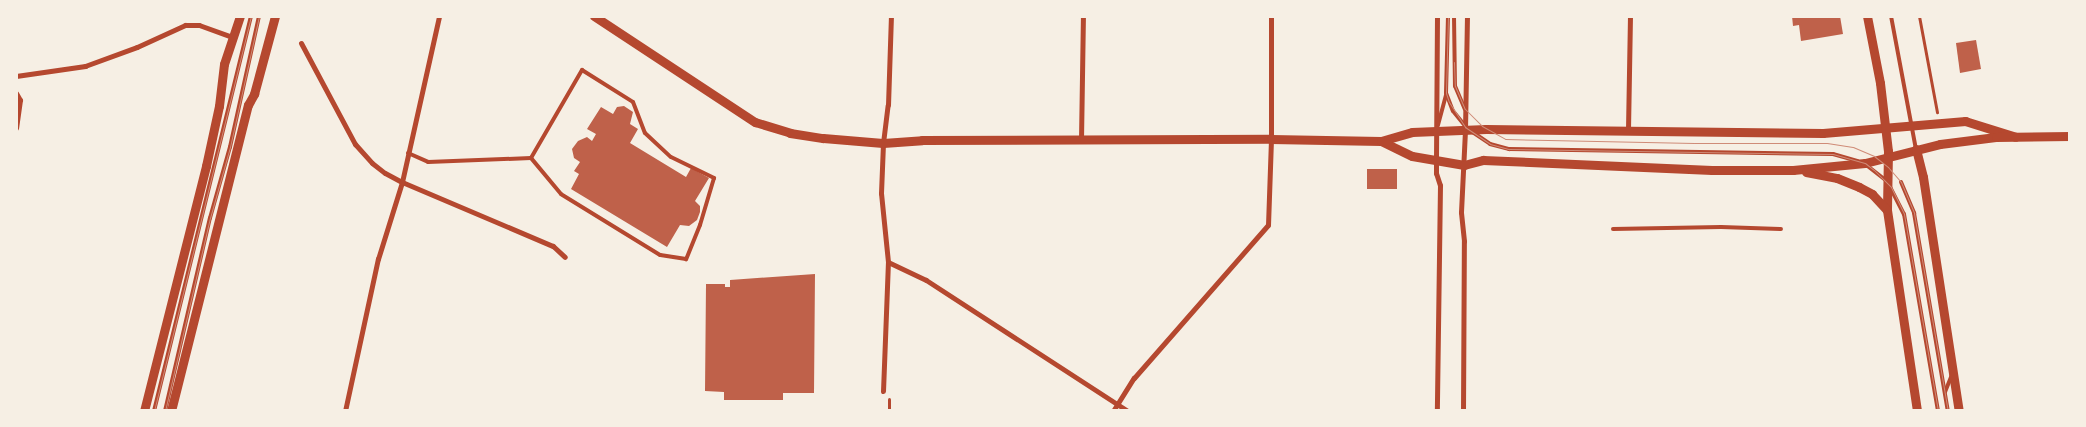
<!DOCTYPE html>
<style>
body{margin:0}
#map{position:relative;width:2086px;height:427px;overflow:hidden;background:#f6efe4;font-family:"Fira Sans Condensed",sans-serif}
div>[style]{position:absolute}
.building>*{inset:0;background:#bf614a}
.path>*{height:3px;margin:-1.5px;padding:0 1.5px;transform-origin:1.5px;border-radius:1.5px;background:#b5482f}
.service>*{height:4px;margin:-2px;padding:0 2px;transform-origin:2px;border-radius:2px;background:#b5482f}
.minor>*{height:5px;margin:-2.5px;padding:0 2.5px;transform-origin:2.5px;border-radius:2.5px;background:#b5482f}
.tertiary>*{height:9px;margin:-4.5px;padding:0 4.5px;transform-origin:4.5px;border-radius:4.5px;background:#b5482f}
.tram>*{height:1px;margin:-0.5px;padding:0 0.5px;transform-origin:0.5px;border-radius:0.5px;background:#cf8b77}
span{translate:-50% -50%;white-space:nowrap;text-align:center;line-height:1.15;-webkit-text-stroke:5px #f6efe4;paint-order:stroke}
.frame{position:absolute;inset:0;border:18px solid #f6efe4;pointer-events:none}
</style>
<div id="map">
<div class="building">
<div style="clip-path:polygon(1792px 16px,1840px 16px,1843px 34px,1801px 41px,1799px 25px,1793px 26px)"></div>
<div style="clip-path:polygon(1976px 40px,1981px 69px,1960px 73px,1956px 43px)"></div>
<div style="clip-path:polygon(624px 106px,633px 112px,630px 124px,638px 129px,630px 143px,686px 177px,691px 168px,709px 178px,695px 201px,700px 206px,700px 212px,697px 220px,689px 226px,680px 225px,667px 247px,571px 189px,579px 174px,574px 171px,580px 162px,574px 158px,572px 149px,578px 141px,587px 137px,592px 141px,596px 134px,587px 129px,601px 107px,613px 114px,617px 107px)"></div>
<div style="clip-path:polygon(1367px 169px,1397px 169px,1397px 189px,1367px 189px)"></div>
<div style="clip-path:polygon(815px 274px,814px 393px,783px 393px,783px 400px,724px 400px,724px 392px,705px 391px,706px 284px,725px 284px,725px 287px,730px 287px,730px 280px)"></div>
</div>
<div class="path">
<div style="left:1919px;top:16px;width:98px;rotate:79.4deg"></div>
<div style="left:889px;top:411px;width:12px;rotate:-90deg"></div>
</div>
<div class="service">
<div style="left:1448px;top:16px;width:77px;rotate:91.5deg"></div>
<div style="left:1446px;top:93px;width:19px;rotate:69deg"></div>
<div style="left:1453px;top:111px;width:21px;rotate:51deg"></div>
<div style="left:1454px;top:16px;width:70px;rotate:89.2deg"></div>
<div style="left:1455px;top:86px;width:25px;rotate:67deg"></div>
<div style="left:1891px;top:16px;width:135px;rotate:79.4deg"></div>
<div style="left:582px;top:70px;width:60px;rotate:32.1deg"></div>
<div style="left:633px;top:102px;width:33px;rotate:69deg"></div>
<div style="left:645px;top:133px;width:35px;rotate:43deg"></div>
<div style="left:671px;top:157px;width:48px;rotate:26deg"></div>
<div style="left:714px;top:178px;width:49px;rotate:106.6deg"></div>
<div style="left:700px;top:225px;width:37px;rotate:112deg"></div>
<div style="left:686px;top:259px;width:26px;rotate:-171deg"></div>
<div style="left:660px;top:255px;width:116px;rotate:-148.4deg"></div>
<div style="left:561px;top:194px;width:47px;rotate:-129.8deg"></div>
<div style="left:531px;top:158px;width:102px;rotate:-59.9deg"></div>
<div style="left:1438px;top:125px;width:31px;rotate:-75deg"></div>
<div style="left:1471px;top:131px;width:23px;rotate:34deg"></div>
<div style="left:1490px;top:144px;width:20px;rotate:15deg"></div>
<div style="left:1509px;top:149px;width:324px;rotate:0.9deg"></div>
<div style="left:1833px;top:154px;width:26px;rotate:16deg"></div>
<div style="left:408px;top:153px;width:22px;rotate:24deg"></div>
<div style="left:428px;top:162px;width:103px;rotate:-2.2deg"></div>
<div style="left:1865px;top:164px;width:28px;rotate:38deg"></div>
<div style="left:1887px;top:181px;width:37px;rotate:63deg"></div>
<div style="left:1904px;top:214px;width:200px;rotate:80.2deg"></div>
<div style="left:1901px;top:182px;width:34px;rotate:67deg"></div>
<div style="left:1914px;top:213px;width:201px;rotate:80.3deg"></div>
<div style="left:1613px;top:229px;width:108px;rotate:-1.1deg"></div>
<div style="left:1721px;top:227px;width:60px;rotate:1.9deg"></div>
<div style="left:1945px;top:392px;width:18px;rotate:-68deg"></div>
<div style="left:154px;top:411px;width:407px;rotate:-76.2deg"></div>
<div style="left:165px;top:411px;width:198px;rotate:-76.9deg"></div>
<div style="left:210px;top:218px;width:74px;rotate:-74.3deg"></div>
<div style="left:230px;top:147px;width:134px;rotate:-77.5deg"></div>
</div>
<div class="minor">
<div style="left:1437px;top:16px;width:145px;rotate:90.4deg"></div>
<div style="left:1436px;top:161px;width:12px;rotate:90deg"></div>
<div style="left:1436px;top:173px;width:13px;rotate:72deg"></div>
<div style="left:1440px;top:185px;width:226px;rotate:90.8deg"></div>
<div style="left:301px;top:43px;width:115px;rotate:61.9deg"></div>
<div style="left:355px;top:144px;width:25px;rotate:48deg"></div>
<div style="left:372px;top:163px;width:16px;rotate:38deg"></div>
<div style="left:385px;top:173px;width:19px;rotate:28deg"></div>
<div style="left:402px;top:182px;width:164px;rotate:23deg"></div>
<div style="left:553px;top:246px;width:16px;rotate:43deg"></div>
<div style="left:16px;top:76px;width:70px;rotate:-8.2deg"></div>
<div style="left:85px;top:66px;width:55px;rotate:-20.1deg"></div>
<div style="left:137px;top:47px;width:53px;rotate:-24.6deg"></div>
<div style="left:185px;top:25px;width:14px"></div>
<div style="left:199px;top:25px;width:35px;rotate:20deg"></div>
<div style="left:16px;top:93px;width:8px;rotate:60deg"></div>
<div style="left:20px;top:100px;width:28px;rotate:98deg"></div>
<div style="left:1628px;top:130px;width:114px;rotate:-89deg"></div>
<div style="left:1081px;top:140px;width:124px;rotate:-89.1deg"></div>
<div style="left:888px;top:262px;width:42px;rotate:25.3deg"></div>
<div style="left:926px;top:280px;width:241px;rotate:33deg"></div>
<div style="left:883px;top:391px;width:129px;rotate:-87.8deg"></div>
<div style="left:888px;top:262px;width:69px;rotate:-95.8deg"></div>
<div style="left:881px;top:193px;width:50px;rotate:-87.7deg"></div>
<div style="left:883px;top:143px;width:38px;rotate:-83deg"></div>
<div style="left:888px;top:105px;width:89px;rotate:-88.1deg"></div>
<div style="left:345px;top:411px;width:156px;rotate:-77.8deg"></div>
<div style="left:378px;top:259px;width:81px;rotate:-72.7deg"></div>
<div style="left:402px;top:182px;width:170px;rotate:-77.4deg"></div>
<div style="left:1113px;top:411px;width:39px;rotate:-58deg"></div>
<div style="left:1134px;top:378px;width:203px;rotate:-48.8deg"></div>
<div style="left:1268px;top:225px;width:86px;rotate:-88deg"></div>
<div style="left:1271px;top:139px;width:123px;rotate:-90deg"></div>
<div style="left:1463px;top:411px;width:170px;rotate:-89.7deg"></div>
<div style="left:1464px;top:241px;width:29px;rotate:-96deg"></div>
<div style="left:1461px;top:212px;width:82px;rotate:-87.2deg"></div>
<div style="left:1465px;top:130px;width:114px;rotate:-89deg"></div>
</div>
<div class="tertiary">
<div style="left:594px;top:16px;width:193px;rotate:33.4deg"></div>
<div style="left:755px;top:122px;width:37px;rotate:17deg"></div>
<div style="left:790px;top:133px;width:33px;rotate:9deg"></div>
<div style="left:823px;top:138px;width:60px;rotate:4.8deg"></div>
<div style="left:883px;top:143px;width:39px;rotate:-4deg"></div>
<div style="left:922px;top:140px;width:349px;rotate:-0.2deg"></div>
<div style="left:1271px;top:139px;width:110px;rotate:1deg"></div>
<div style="left:1381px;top:141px;width:32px;rotate:-16deg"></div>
<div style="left:1412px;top:132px;width:74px;rotate:-2.3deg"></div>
<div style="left:1486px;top:129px;width:337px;rotate:0.7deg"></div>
<div style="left:1823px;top:133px;width:143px;rotate:-4.8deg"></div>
<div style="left:1965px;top:121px;width:53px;rotate:17.4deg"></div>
<div style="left:1867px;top:16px;width:68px;rotate:79deg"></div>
<div style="left:1880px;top:83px;width:68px;rotate:83.3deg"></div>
<div style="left:1888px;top:151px;width:59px;rotate:91deg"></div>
<div style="left:1887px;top:210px;width:203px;rotate:81.5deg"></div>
<div style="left:1381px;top:141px;width:34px;rotate:26deg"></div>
<div style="left:1412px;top:156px;width:53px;rotate:9.8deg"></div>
<div style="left:1464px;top:165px;width:20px;rotate:-15deg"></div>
<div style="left:1483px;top:160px;width:229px;rotate:2.5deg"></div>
<div style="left:1712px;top:170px;width:81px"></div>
<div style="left:1793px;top:170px;width:72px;rotate:-5.6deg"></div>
<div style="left:1865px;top:163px;width:77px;rotate:-14.2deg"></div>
<div style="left:1940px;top:144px;width:56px;rotate:-7.1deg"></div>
<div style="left:1996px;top:137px;width:74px;rotate:-0.8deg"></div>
<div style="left:1916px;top:149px;width:29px;rotate:76deg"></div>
<div style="left:1923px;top:177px;width:237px;rotate:81.3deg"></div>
<div style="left:1806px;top:172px;width:32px;rotate:11deg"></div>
<div style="left:1837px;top:178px;width:24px;rotate:22deg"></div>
<div style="left:1859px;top:187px;width:15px;rotate:28deg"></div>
<div style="left:1872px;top:194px;width:22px;rotate:47deg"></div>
<div style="left:144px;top:411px;width:253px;rotate:-75.8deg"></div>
<div style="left:206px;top:166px;width:61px;rotate:-77.8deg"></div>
<div style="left:219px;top:106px;width:42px;rotate:-83.2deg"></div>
<div style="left:224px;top:64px;width:51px;rotate:-71.6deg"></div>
<div style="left:171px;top:411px;width:316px;rotate:-75.9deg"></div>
<div style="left:248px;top:105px;width:13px;rotate:-61deg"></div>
<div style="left:254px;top:94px;width:81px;rotate:-74.9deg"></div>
</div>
<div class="tram">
<div style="left:1448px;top:16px;width:77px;rotate:91.5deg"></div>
<div style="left:1446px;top:93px;width:9px;rotate:72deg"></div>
<div style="left:1449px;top:102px;width:30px;rotate:57deg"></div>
<div style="left:1465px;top:127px;width:30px;rotate:34deg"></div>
<div style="left:1490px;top:144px;width:20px;rotate:15deg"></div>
<div style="left:1509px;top:149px;width:324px;rotate:0.9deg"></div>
<div style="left:1833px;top:154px;width:33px;rotate:16deg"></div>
<div style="left:1865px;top:163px;width:11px;rotate:38deg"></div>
<div style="left:1874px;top:170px;width:24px;rotate:45deg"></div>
<div style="left:1891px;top:187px;width:30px;rotate:64deg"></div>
<div style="left:1904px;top:214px;width:200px;rotate:80.2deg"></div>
<div style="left:1454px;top:62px;width:24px;rotate:88deg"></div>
<div style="left:1455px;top:86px;width:25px;rotate:67deg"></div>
<div style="left:1465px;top:109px;width:24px;rotate:45deg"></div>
<div style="left:1482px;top:126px;width:26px;rotate:29deg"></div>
<div style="left:1505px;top:139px;width:189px;rotate:1.2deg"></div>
<div style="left:1694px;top:143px;width:133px"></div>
<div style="left:1827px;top:143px;width:26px;rotate:9deg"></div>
<div style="left:1853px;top:147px;width:23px;rotate:23deg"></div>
<div style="left:1874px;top:156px;width:18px;rotate:38deg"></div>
<div style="left:1888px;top:167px;width:20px;rotate:49deg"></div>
<div style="left:1901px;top:182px;width:34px;rotate:67deg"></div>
<div style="left:1914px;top:213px;width:201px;rotate:80.3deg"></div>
<div style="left:154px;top:411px;width:407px;rotate:-76.2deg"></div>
<div style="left:165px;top:411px;width:198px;rotate:-76.9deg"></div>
<div style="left:210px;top:218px;width:74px;rotate:-74.3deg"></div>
<div style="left:230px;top:147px;width:134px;rotate:-77.5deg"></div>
</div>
<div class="frame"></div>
</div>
